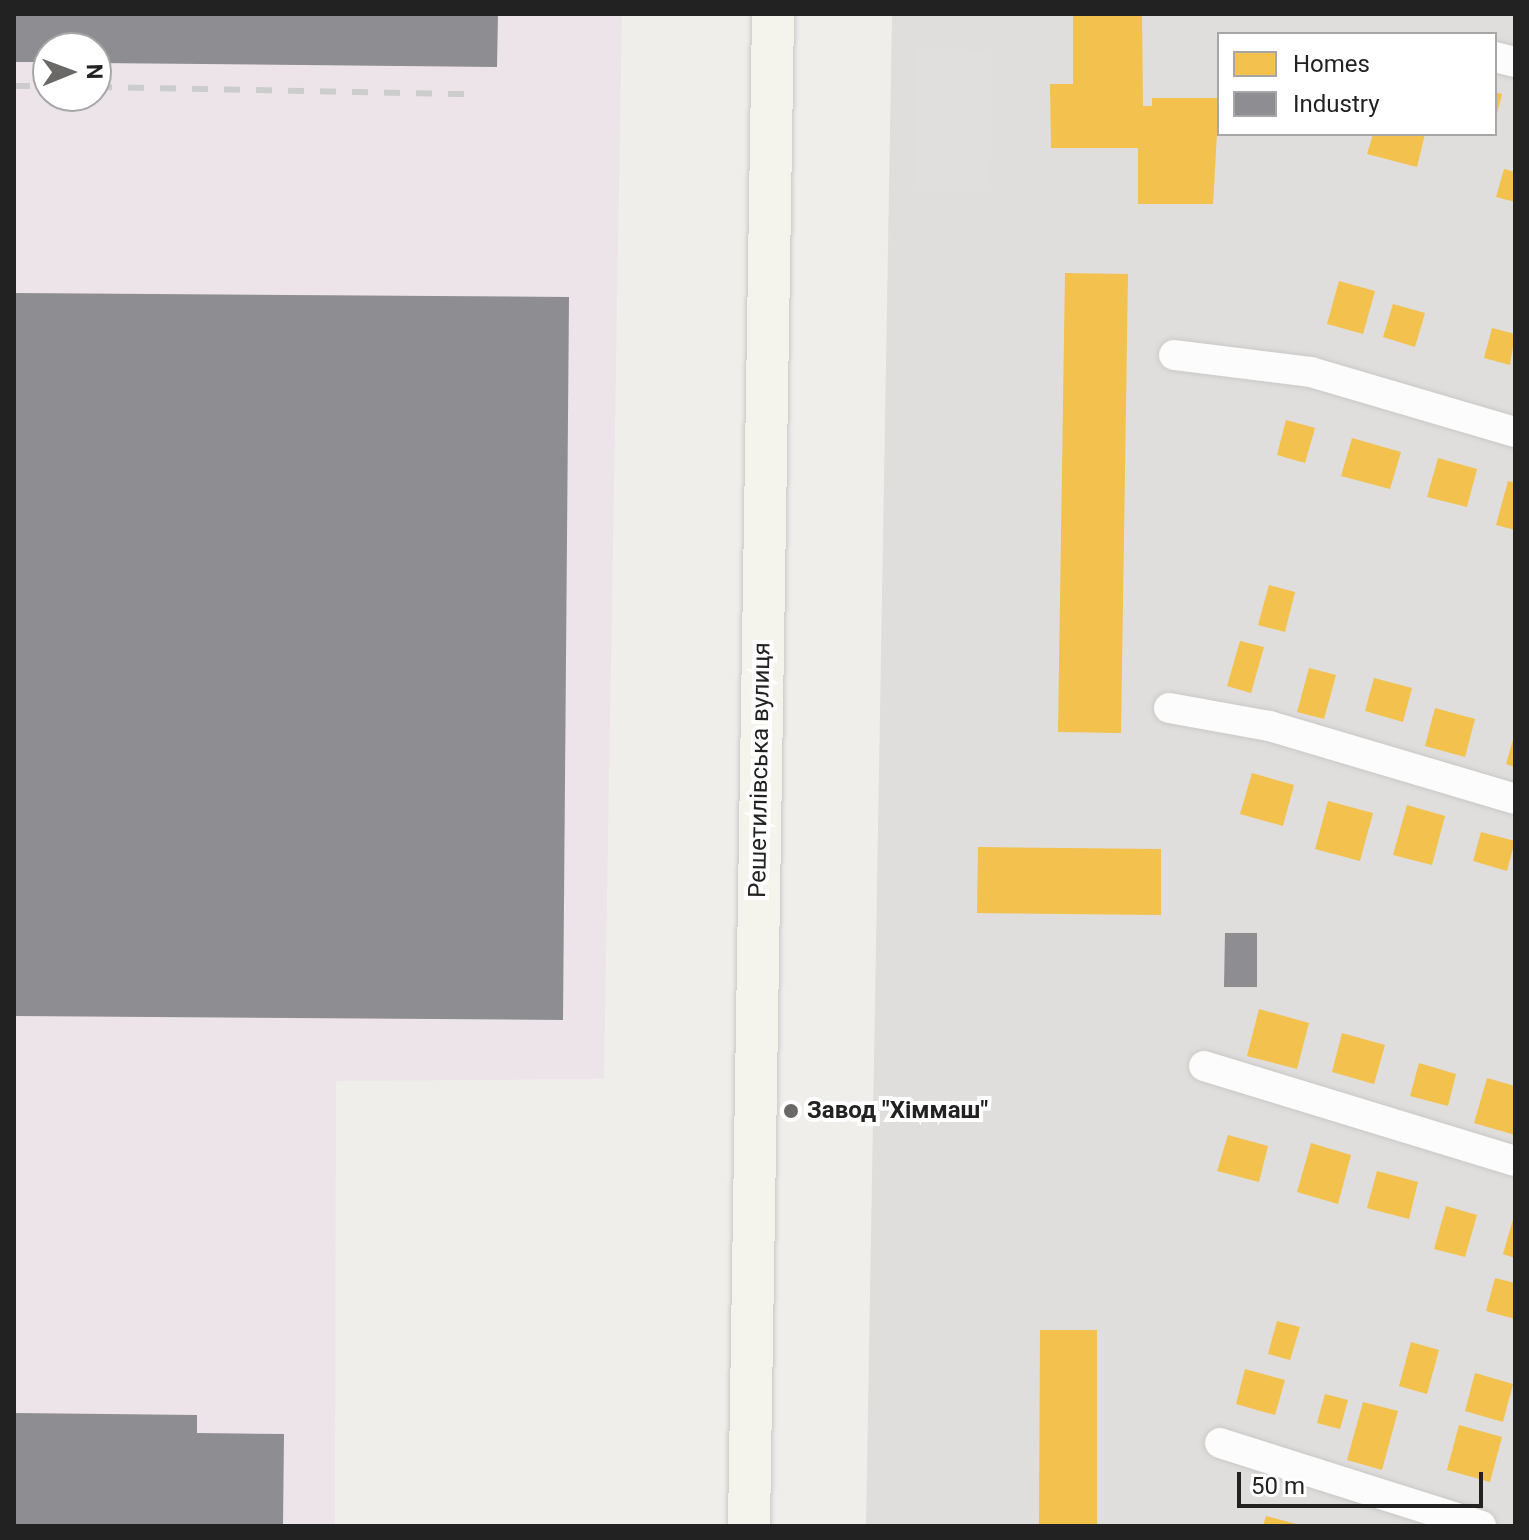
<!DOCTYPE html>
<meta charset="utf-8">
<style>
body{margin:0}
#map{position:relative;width:1529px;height:1540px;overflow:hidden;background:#f0eeeb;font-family:Roboto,sans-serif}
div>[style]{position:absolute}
.residential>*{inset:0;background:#dfdedc}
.industrial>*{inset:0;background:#ede4e9}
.parking>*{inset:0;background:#e0dfde}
.homes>*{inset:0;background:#f2c14e}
.industry>*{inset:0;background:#8d8d92}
.roads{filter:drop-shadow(0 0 2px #c9c8c7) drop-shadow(0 0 2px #c9c8c7)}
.street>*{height:30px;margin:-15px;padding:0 15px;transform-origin:15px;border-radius:15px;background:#fdfcfc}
.secondary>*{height:42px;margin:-21px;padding:0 21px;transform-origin:21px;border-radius:21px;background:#f4f4ed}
.rail>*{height:6px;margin-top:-3px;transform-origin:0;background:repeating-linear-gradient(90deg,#ccc 0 16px,transparent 0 32px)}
.dots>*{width:22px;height:22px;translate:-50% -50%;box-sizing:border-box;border:4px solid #fff;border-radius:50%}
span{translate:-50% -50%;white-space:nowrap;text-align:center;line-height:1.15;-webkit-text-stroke:8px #fff;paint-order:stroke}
.street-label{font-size:24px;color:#222}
.poi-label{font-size:24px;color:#222;font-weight:700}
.left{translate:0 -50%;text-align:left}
.frame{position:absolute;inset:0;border:16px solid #222;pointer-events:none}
.legend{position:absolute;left:1217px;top:32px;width:280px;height:104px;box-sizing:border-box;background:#fff;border:2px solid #a7a7a7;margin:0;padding:10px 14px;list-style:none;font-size:24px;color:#222}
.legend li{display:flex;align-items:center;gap:16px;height:40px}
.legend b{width:40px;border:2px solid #a7a7a7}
.north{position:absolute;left:32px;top:32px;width:80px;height:80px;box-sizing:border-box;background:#fff;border:2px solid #a7a7a7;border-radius:50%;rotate:89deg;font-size:22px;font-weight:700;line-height:32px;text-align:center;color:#222}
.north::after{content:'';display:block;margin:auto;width:28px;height:36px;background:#6a6968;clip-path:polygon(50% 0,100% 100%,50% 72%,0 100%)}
.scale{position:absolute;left:1237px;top:1472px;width:246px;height:36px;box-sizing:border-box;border:4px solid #222;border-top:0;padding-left:10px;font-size:24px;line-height:28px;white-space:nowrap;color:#222;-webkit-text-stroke:6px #fff;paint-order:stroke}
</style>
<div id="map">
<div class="residential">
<div style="clip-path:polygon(evenodd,892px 14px,1515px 14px,1515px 1526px,866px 1526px,892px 14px,1219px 34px,1495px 34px,1495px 134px,1219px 134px,1219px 34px)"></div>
</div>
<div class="industrial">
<div style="clip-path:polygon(evenodd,14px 14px,622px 14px,604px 1079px,336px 1081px,335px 1526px,14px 1526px,14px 14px,48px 48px,96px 48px,96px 96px,48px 96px,48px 48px)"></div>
</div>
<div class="parking">
<div style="clip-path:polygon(917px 49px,992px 51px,990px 191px,915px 190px)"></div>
</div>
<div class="homes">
<div style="clip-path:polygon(1073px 14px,1142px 14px,1143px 106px,1152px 106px,1152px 98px,1219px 98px,1213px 204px,1138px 204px,1138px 148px,1051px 148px,1050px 84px,1073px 84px)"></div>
<div style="clip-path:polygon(1495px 92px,1502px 94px,1496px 117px,1495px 117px)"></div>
<div style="clip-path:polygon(1373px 134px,1425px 134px,1417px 167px,1367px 154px)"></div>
<div style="clip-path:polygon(1504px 169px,1515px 172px,1515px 202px,1496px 197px)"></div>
<div style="clip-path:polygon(1065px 273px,1128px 274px,1121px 733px,1058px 732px)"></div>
<div style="clip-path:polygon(1339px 281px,1375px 291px,1363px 334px,1327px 324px)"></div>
<div style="clip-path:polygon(1393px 304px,1425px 313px,1415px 347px,1383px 337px)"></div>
<div style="clip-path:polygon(1492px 328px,1515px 334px,1510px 365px,1484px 358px)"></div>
<div style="clip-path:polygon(1286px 420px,1315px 428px,1305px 463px,1277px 455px)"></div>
<div style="clip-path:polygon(1352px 438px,1401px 452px,1390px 489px,1341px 476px)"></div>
<div style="clip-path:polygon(1438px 458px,1477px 469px,1467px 507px,1427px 497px)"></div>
<div style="clip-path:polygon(1508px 481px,1515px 483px,1515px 530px,1496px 525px)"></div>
<div style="clip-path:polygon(1269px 585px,1295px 592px,1285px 632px,1258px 625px)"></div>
<div style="clip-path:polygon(1240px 641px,1264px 647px,1251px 693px,1227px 686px)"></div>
<div style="clip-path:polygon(1309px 668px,1336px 675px,1324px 719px,1297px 712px)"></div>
<div style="clip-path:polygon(1374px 678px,1412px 688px,1403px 722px,1365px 711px)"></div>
<div style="clip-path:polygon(1435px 708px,1475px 719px,1465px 757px,1425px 746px)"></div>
<div style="clip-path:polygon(1514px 736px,1515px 736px,1515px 767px,1506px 764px)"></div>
<div style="clip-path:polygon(1252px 773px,1294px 785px,1283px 826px,1240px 814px)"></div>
<div style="clip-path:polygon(1328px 801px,1373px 813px,1360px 861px,1315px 849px)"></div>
<div style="clip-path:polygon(1407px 805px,1445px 816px,1432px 865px,1393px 855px)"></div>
<div style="clip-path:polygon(1481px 832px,1515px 841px,1507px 871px,1473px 861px)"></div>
<div style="clip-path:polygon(978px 847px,1161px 849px,1161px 915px,977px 913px)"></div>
<div style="clip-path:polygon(1259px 1009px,1309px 1023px,1297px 1069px,1247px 1056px)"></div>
<div style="clip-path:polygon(1342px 1033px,1385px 1045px,1374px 1084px,1332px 1072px)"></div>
<div style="clip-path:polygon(1419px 1063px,1456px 1074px,1448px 1106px,1410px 1096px)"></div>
<div style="clip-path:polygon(1487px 1078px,1515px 1086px,1515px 1135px,1474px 1123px)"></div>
<div style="clip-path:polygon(1228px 1135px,1268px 1146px,1259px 1182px,1217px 1171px)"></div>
<div style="clip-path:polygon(1311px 1143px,1351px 1155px,1338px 1204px,1297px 1192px)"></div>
<div style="clip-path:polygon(1377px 1171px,1418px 1182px,1409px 1219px,1367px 1208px)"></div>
<div style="clip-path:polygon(1446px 1206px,1477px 1215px,1465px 1257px,1434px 1249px)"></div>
<div style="clip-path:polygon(1514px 1216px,1515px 1216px,1515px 1258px,1503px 1254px)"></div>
<div style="clip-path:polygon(1495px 1278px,1515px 1283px,1515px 1319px,1486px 1311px)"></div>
<div style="clip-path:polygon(1277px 1321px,1300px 1327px,1290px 1360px,1268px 1354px)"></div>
<div style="clip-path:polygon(1040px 1330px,1097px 1330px,1097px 1526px,1039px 1526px)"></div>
<div style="clip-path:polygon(1411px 1342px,1439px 1350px,1427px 1394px,1399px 1386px)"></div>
<div style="clip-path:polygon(1245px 1369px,1285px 1380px,1275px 1415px,1236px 1404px)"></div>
<div style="clip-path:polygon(1475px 1373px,1513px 1384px,1503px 1422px,1465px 1411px)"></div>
<div style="clip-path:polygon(1325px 1394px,1348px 1400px,1340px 1429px,1317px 1423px)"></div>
<div style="clip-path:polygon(1363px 1402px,1398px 1411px,1382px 1470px,1347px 1460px)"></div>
<div style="clip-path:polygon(1459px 1425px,1502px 1437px,1490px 1482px,1447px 1470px)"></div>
<div style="clip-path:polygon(1266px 1516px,1300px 1525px,1300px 1526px,1263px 1526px)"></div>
</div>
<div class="industry">
<div style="clip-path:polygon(14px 14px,498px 14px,497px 67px,96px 63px,96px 48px,48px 48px,48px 62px,14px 62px)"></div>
<div style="clip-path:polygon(14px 293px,569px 297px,563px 1020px,14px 1016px)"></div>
<div style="clip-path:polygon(1225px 933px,1257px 933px,1257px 987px,1224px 987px)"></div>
<div style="clip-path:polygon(14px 1413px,197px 1415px,197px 1433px,284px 1434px,283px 1526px,14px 1526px)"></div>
</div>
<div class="roads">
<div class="street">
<div style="left:1495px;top:57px;width:21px;rotate:14deg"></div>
<div style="left:1174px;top:355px;width:138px;rotate:7.1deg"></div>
<div style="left:1311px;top:372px;width:213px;rotate:16.4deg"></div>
<div style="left:1169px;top:708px;width:102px;rotate:10.2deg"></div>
<div style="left:1269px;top:726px;width:257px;rotate:16.5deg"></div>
<div style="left:1204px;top:1066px;width:325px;rotate:17deg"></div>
<div style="left:1220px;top:1443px;width:274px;rotate:17.6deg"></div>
</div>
<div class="secondary">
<div style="left:749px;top:1526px;width:1512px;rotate:-89.09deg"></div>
</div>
</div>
<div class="rail">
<div style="left:14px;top:86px;width:34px"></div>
<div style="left:96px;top:87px;width:373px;rotate:1.1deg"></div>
</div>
<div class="dots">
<div style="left:791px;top:1111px;background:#6a6968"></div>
</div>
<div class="street-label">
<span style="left:760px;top:770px;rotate:-89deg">Решетилівська вулиця</span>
</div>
<div class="poi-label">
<span class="left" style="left:807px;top:1111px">Завод "Хіммаш"</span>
</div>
<div class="frame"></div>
<ul class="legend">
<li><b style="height:22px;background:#f2c14e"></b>Homes</li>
<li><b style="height:22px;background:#8d8d92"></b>Industry</li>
</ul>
<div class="north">N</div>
<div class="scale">50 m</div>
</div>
